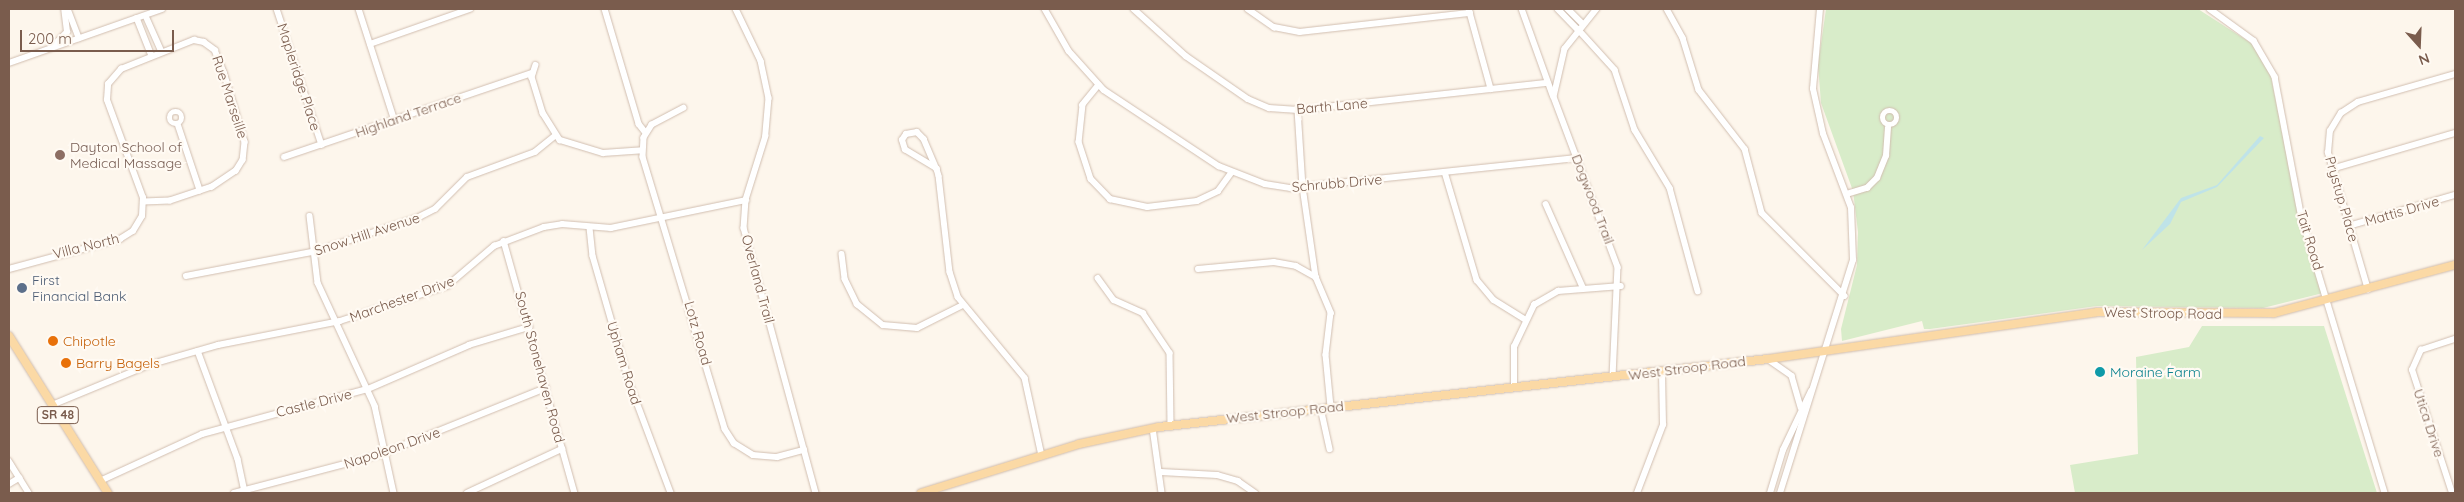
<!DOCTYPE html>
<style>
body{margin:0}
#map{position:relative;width:2464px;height:502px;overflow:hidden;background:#fdf6ec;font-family:Quicksand,sans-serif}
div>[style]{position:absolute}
.green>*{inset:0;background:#d8ecc9}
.water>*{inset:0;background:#bfe3e8}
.roads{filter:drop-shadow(0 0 1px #d1beb0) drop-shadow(0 0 1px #d1beb0)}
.minor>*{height:5.5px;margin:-2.75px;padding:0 2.75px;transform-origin:2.75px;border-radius:2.75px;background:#fff}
.minor>.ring{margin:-2.75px;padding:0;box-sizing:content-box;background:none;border:5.5px solid #fff;border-radius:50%}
.major>*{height:8px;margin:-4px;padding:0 4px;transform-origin:4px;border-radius:4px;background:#fbd9a5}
.dots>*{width:14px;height:14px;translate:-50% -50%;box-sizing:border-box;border:2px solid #fffaf3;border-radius:50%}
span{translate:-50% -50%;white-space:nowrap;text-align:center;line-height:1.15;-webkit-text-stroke:4.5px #fffaf3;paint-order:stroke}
.shield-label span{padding:1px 4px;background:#fffaf3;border:1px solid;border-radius:4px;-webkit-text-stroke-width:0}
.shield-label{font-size:12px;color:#7a5c4d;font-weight:700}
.street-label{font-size:14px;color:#7a5c4d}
.education-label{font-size:14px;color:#785e54}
.left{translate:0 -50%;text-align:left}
.service-label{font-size:14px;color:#4e5e75}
.food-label{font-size:14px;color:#c56008}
.culture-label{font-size:14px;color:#0d838f}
.frame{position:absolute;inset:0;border:10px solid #7a5c4d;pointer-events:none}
.north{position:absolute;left:2394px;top:20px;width:50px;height:50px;-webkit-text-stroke:4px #fffaf3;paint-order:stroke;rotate:160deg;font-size:14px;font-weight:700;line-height:20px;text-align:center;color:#7a5c4d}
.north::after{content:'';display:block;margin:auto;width:18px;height:22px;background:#7a5c4d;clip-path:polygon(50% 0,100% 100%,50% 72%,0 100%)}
.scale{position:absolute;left:20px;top:30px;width:154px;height:22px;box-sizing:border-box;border:2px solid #7a5c4d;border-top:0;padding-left:6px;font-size:15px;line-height:18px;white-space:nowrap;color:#7a5c4d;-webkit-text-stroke:4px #fffaf3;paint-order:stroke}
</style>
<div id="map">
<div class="green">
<div style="clip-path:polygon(1826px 9px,2198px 9px,2254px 45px,2270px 72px,2297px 206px,2323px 293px,2263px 308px,2097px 306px,1930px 329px,1924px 329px,1922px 321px,1842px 341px,1841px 329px,1857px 265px,1858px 232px,1853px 191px,1821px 103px,1818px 65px)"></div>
<div style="clip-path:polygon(2202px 326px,2324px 326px,2377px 493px,2075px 493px,2070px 465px,2138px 454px,2136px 357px,2189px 347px)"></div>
</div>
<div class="water">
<div style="clip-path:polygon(2260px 136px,2264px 138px,2217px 187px,2181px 202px,2170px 224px,2142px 250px,2181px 198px,2217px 185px)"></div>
</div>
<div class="roads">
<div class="minor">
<div style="left:68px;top:9px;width:31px;rotate:69deg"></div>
<div style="left:277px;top:9px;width:143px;rotate:71.7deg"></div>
<div style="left:359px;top:9px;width:118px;rotate:72.2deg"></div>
<div style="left:605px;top:9px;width:120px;rotate:73.5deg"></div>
<div style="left:639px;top:124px;width:11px;rotate:52deg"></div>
<div style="left:736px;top:9px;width:58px;rotate:64.3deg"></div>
<div style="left:761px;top:61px;width:38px;rotate:78deg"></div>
<div style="left:769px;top:98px;width:38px;rotate:95deg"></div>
<div style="left:766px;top:136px;width:67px;rotate:107.4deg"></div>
<div style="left:746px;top:200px;width:28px;rotate:94deg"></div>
<div style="left:744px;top:228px;width:275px;rotate:74.8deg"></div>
<div style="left:1045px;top:9px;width:48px;rotate:60.3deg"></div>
<div style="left:1069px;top:51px;width:52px;rotate:48.1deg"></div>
<div style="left:1104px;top:90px;width:138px;rotate:33.5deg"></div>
<div style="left:1219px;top:166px;width:49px;rotate:21.4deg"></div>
<div style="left:1265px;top:184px;width:26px;rotate:9deg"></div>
<div style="left:1291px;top:188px;width:289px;rotate:-6deg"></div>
<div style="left:1134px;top:9px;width:70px;rotate:42.1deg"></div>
<div style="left:1186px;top:56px;width:75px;rotate:34.7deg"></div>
<div style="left:1248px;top:99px;width:23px;rotate:23deg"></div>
<div style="left:1269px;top:108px;width:29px;rotate:4deg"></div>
<div style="left:1298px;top:110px;width:251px;rotate:-6.2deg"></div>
<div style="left:1248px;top:9px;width:32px;rotate:35deg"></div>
<div style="left:1274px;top:27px;width:26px;rotate:11deg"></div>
<div style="left:1300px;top:32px;width:171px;rotate:-6.4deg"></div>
<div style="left:1469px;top:9px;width:83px;rotate:74.6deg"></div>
<div style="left:1522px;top:9px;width:91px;rotate:70.2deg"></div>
<div style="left:1558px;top:9px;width:28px;rotate:46deg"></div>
<div style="left:1568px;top:9px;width:20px;rotate:45deg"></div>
<div style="left:1597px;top:9px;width:51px;rotate:128.7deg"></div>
<div style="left:1565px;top:49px;width:49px;rotate:102.9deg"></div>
<div style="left:1554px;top:97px;width:182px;rotate:69.4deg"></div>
<div style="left:1618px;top:267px;width:110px;rotate:92.6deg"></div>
<div style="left:1667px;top:9px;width:33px;rotate:61deg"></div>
<div style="left:1683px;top:38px;width:54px;rotate:72.9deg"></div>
<div style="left:1699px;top:90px;width:75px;rotate:52.1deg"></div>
<div style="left:1745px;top:149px;width:66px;rotate:75.1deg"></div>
<div style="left:1762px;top:213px;width:117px;rotate:45deg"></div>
<div style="left:2210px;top:9px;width:54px;rotate:36deg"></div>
<div style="left:2254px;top:41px;width:42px;rotate:59.7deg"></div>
<div style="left:2275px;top:77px;width:144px;rotate:79.2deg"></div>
<div style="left:2302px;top:218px;width:287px;rotate:73.2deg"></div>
<div style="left:146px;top:16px;width:39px;rotate:66deg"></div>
<div style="left:137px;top:18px;width:41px;rotate:68.5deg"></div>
<div style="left:1578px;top:29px;width:55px;rotate:47.9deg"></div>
<div style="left:1615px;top:70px;width:63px;rotate:71.6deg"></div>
<div style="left:1635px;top:130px;width:68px;rotate:58.9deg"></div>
<div style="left:1670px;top:188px;width:107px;rotate:74.8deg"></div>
<div style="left:55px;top:44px;width:17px;rotate:-45deg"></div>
<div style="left:67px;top:32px;width:23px;rotate:-97deg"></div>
<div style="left:370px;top:44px;width:106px;rotate:-19.3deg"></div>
<div style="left:9px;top:63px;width:162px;rotate:-19.4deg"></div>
<div style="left:536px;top:65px;width:13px;rotate:108deg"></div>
<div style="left:532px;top:77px;width:38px;rotate:73deg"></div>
<div style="left:543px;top:113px;width:32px;rotate:58deg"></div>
<div style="left:560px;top:140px;width:45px;rotate:16.8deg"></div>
<div style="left:603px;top:153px;width:39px;rotate:-4deg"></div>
<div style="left:1099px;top:85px;width:26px;rotate:129deg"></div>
<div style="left:1083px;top:105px;width:37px;rotate:96deg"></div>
<div style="left:1079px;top:142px;width:39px;rotate:72deg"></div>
<div style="left:1091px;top:179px;width:28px;rotate:46deg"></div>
<div style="left:1110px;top:199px;width:38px;rotate:12deg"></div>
<div style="left:1147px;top:207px;width:50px;rotate:-6.8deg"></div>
<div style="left:1197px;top:201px;width:23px;rotate:-25deg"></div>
<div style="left:1218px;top:191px;width:22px;rotate:-54deg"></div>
<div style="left:684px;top:108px;width:36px;rotate:152deg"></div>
<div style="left:652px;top:125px;width:15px;rotate:122deg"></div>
<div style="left:644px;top:138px;width:19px;rotate:93deg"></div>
<div style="left:643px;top:157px;width:284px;rotate:73.2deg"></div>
<div style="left:725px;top:429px;width:17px;rotate:57deg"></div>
<div style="left:734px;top:443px;width:22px;rotate:32deg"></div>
<div style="left:753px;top:455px;width:24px;rotate:5deg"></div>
<div style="left:777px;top:457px;width:28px;rotate:-15deg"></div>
<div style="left:1298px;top:110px;width:77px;rotate:86.3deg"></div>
<div style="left:1303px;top:187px;width:91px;rotate:81.8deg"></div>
<div style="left:1316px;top:277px;width:39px;rotate:67deg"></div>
<div style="left:1331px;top:313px;width:42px;rotate:96.8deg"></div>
<div style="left:1326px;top:355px;width:52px;rotate:84.5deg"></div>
<div class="ring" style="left:1883px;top:111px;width:8.5px;height:8.5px"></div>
<div class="ring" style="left:170px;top:112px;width:6.5px;height:6.5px"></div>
<div style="left:178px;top:124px;width:70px;rotate:71.6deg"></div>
<div style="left:284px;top:157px;width:262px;rotate:-18.7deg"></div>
<div style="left:937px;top:169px;width:37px;rotate:-149deg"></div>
<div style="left:905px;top:150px;width:10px;rotate:-107deg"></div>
<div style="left:902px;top:140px;width:7px;rotate:-56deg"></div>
<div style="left:906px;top:134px;width:11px;rotate:-10deg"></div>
<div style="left:917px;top:132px;width:10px;rotate:45deg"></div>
<div style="left:924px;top:139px;width:33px;rotate:67deg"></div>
<div style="left:937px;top:169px;width:7px;rotate:74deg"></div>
<div style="left:939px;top:176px;width:97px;rotate:83.5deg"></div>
<div style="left:950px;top:272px;width:26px;rotate:72deg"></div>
<div style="left:958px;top:297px;width:105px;rotate:50.4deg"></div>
<div style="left:1025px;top:378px;width:80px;rotate:77.7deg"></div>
<div style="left:2332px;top:169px;width:128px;rotate:-16.3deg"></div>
<div style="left:1445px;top:172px;width:113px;rotate:73.5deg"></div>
<div style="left:1477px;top:280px;width:26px;rotate:50deg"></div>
<div style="left:1494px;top:300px;width:36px;rotate:32deg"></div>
<div style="left:1847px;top:194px;width:21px;rotate:-17deg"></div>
<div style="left:1867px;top:188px;width:14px;rotate:-45deg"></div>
<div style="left:1877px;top:178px;width:24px;rotate:-68deg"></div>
<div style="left:1886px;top:156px;width:28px;rotate:-86deg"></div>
<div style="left:1546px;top:204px;width:91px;rotate:66deg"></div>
<div style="left:310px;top:216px;width:67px;rotate:83.2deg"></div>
<div style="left:318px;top:283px;width:136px;rotate:65.1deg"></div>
<div style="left:375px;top:406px;width:89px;rotate:77.7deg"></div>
<div style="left:2349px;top:226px;width:110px;rotate:-16.3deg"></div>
<div style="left:590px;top:228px;width:28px;rotate:84deg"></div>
<div style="left:593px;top:256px;width:130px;rotate:73.9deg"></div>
<div style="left:629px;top:381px;width:120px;rotate:69.4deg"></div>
<div style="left:504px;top:241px;width:262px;rotate:74.3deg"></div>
<div style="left:842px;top:254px;width:25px;rotate:83deg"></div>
<div style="left:845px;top:279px;width:28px;rotate:64deg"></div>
<div style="left:857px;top:304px;width:33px;rotate:39deg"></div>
<div style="left:883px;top:325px;width:34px;rotate:5deg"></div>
<div style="left:917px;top:328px;width:51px;rotate:-26.6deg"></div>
<div style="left:9px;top:269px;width:115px;rotate:-15.1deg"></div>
<div style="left:120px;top:239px;width:15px;rotate:-32deg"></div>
<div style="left:133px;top:231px;width:17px;rotate:-59deg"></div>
<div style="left:142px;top:216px;width:18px;rotate:-87deg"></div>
<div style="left:143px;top:198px;width:104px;rotate:-110.2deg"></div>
<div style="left:107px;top:100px;width:16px;rotate:-86deg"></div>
<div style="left:108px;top:84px;width:20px;rotate:-49deg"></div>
<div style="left:121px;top:69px;width:79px;rotate:-21.7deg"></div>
<div style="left:194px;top:40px;width:10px;rotate:11deg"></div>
<div style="left:204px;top:42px;width:14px;rotate:36deg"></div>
<div style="left:215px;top:50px;width:24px;rotate:68deg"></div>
<div style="left:224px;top:72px;width:73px;rotate:73.3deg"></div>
<div style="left:245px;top:142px;width:18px;rotate:96deg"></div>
<div style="left:243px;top:160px;width:13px;rotate:122deg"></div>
<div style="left:236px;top:171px;width:29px;rotate:146deg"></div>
<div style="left:212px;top:187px;width:44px;rotate:161.6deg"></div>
<div style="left:170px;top:201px;width:26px;rotate:178deg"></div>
<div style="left:1198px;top:269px;width:76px;rotate:-5.3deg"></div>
<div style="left:1274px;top:262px;width:22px;rotate:10deg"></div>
<div style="left:1296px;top:266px;width:23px;rotate:29deg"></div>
<div style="left:186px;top:276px;width:133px;rotate:-10.8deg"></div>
<div style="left:317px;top:251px;width:108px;rotate:-18.4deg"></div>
<div style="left:419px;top:217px;width:18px;rotate:-27deg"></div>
<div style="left:435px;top:209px;width:45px;rotate:-45deg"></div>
<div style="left:467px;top:177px;width:72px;rotate:-20.2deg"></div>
<div style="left:535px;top:152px;width:26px;rotate:-39deg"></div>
<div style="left:1098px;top:278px;width:27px;rotate:54deg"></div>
<div style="left:1114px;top:300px;width:32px;rotate:24deg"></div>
<div style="left:1143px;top:313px;width:48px;rotate:56deg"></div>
<div style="left:1170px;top:353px;width:72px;rotate:89.2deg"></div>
<div style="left:2368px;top:290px;width:143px;rotate:-106.3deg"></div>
<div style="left:2328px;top:153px;width:22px;rotate:-85deg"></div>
<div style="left:2330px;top:131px;width:21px;rotate:-59deg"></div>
<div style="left:2341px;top:113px;width:20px;rotate:-33deg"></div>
<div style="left:2358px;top:102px;width:101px;rotate:-16.1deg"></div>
<div style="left:198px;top:351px;width:115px;rotate:69.7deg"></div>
<div style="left:238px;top:459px;width:35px;rotate:78deg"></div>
<div style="left:1768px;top:359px;width:29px;rotate:35deg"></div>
<div style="left:1792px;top:376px;width:33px;rotate:74deg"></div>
<div style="left:1514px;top:388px;width:41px;rotate:-90deg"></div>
<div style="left:1514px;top:347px;width:47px;rotate:-64.5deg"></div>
<div style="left:1534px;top:305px;width:28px;rotate:-30deg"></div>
<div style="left:1558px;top:291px;width:63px;rotate:-4.5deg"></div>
<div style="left:52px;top:405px;width:105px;rotate:-22.4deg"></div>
<div style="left:149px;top:365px;width:72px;rotate:-16.2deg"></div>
<div style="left:218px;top:345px;width:124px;rotate:-11.1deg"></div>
<div style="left:340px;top:321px;width:113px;rotate:-18.1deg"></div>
<div style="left:447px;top:286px;width:62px;rotate:-40.4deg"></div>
<div style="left:494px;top:246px;width:53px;rotate:-20.8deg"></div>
<div style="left:544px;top:227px;width:18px;rotate:-9deg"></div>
<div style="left:562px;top:224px;width:49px;rotate:4.7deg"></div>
<div style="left:611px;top:228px;width:138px;rotate:-11.7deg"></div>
<div style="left:1321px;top:408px;width:42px;rotate:77.6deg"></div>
<div style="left:1153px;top:428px;width:66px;rotate:82.1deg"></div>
<div style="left:9px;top:461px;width:38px;rotate:58deg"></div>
<div style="left:1161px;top:472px;width:56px;rotate:3.1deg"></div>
<div style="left:1217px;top:475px;width:22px;rotate:16deg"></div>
<div style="left:1238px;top:481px;width:21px;rotate:35deg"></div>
<div style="left:100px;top:481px;width:112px;rotate:-24.7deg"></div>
<div style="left:202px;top:434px;width:172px;rotate:-15.2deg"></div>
<div style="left:368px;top:389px;width:110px;rotate:-23.5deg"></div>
<div style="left:469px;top:345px;width:63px;rotate:-16.7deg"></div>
<div style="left:9px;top:484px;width:12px;rotate:-31deg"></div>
<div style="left:234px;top:493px;width:150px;rotate:-14.7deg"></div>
<div style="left:379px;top:455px;width:180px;rotate:-21.9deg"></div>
<div style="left:467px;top:493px;width:105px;rotate:-24.9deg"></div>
<div style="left:1637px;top:493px;width:73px;rotate:-69.1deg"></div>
<div style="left:1663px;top:425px;width:54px;rotate:-91.1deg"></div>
<div style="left:1770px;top:493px;width:45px;rotate:-73.2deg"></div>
<div style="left:1783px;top:450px;width:65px;rotate:-64.6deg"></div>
<div style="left:1780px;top:493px;width:244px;rotate:-72.6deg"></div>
<div style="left:1853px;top:260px;width:52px;rotate:-92.2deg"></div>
<div style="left:1851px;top:208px;width:79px;rotate:-110.7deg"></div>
<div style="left:1823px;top:134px;width:46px;rotate:-102.5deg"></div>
<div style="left:1813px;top:89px;width:80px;rotate:-85deg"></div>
<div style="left:2452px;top:493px;width:129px;rotate:-108deg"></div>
<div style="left:2412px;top:370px;width:22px;rotate:-66deg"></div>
<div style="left:2421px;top:350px;width:36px;rotate:-18deg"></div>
</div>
<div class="major">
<div style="left:9px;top:336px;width:186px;rotate:57.8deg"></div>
<div style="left:921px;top:493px;width:165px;rotate:-17.2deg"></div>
<div style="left:1079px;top:444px;width:82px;rotate:-12deg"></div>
<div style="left:1159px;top:427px;width:613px;rotate:-6.37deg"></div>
<div style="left:1768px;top:359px;width:332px;rotate:-8.1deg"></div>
<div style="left:2097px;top:312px;width:177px;rotate:0.3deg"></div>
<div style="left:2274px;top:313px;width:187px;rotate:-14.9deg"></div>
</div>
</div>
<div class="dots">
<div style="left:60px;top:155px;background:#8d6e63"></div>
<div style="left:22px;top:288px;background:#5c6f8a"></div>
<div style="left:53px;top:341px;background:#e8710a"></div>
<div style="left:66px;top:363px;background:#e8710a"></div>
<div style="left:2100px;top:372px;background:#0f9aa8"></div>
</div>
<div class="shield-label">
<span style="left:58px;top:415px">SR 48</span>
</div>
<div class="street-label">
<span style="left:299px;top:77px;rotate:72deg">Mapleridge Place</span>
<span style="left:230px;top:97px;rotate:72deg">Rue Marseille</span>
<span style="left:1332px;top:106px;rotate:-5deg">Barth Lane</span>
<span style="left:408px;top:115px;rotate:-19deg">Highland Terrace</span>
<span style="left:1337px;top:183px;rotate:-5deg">Schrubb Drive</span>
<span style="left:1593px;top:199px;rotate:69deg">Dogwood Trail</span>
<span style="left:2342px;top:199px;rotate:74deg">Prystup Place</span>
<span style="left:2402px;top:211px;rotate:-16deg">Mattis Drive</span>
<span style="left:367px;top:234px;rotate:-18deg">Snow Hill Avenue</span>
<span style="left:2310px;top:240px;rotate:73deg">Tait Road</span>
<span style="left:86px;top:246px;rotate:-14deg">Villa North</span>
<span style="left:758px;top:279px;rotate:75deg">Overland Trail</span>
<span style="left:402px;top:299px;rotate:-20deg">Marchester Drive</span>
<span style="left:2163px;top:313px;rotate:1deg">West Stroop Road</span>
<span style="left:698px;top:333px;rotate:74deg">Lotz Road</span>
<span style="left:624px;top:363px;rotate:73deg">Upham Road</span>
<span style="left:540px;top:367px;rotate:75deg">South Stonehaven Road</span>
<span style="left:1687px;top:368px;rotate:-7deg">West Stroop Road</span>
<span style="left:314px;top:403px;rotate:-14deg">Castle Drive</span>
<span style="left:1285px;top:412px;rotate:-6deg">West Stroop Road</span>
<span style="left:2429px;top:423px;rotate:72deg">Utica Drive</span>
<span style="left:392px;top:448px;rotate:-19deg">Napoleon Drive</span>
</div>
<div class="education-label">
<span class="left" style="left:70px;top:155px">Dayton School of<br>Medical Massage</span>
</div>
<div class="service-label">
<span class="left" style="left:32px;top:288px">First<br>Financial Bank</span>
</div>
<div class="food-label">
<span class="left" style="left:63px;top:341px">Chipotle</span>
<span class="left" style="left:76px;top:363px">Barry Bagels</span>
</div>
<div class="culture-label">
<span class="left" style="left:2110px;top:372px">Moraine Farm</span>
</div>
<div class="frame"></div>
<div class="north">N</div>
<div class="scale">200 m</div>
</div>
